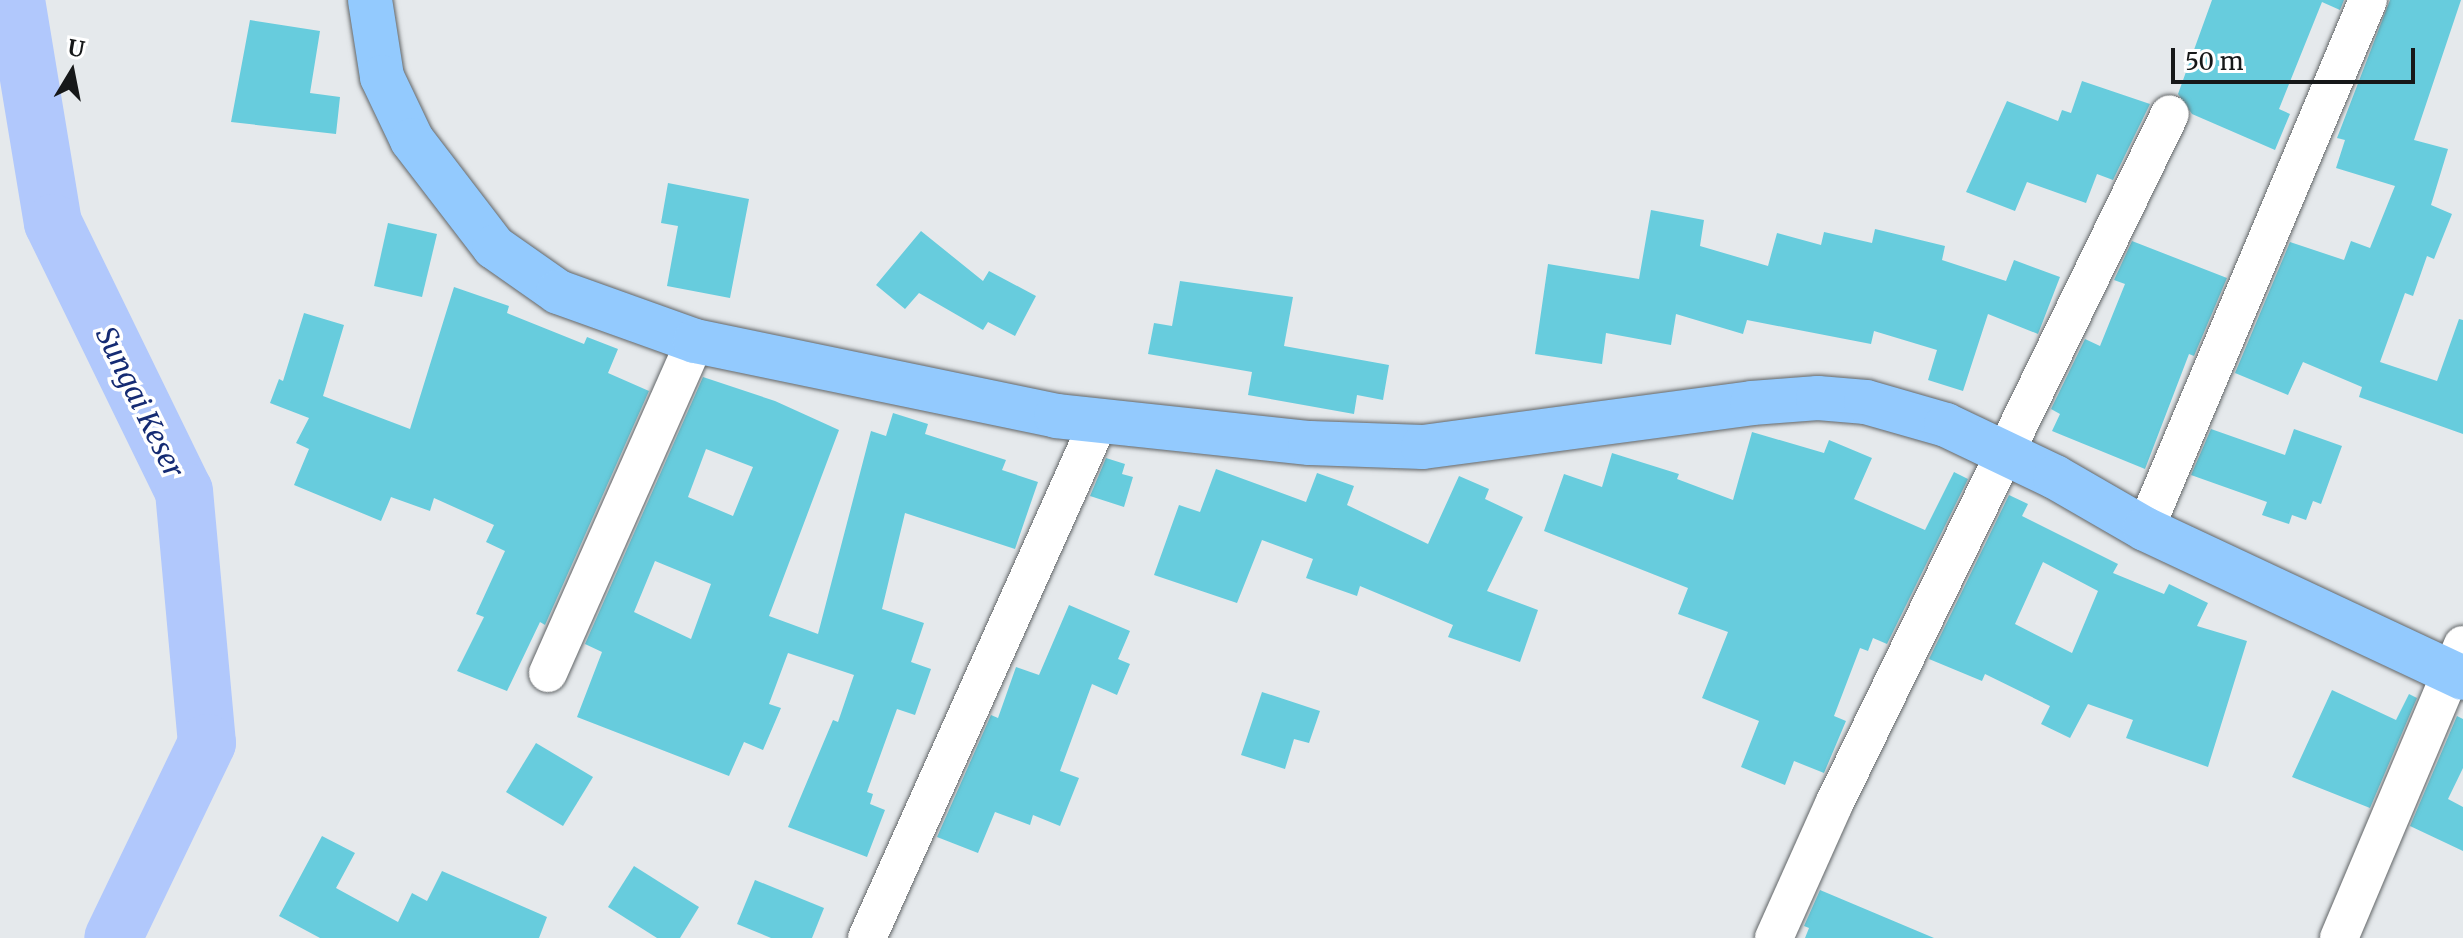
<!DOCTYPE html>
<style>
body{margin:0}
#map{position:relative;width:2463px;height:938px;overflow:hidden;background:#e5e9ec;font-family:Merriweather,serif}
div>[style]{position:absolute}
.river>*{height:58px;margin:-29px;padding:0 29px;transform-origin:29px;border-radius:29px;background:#b1c8fc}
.building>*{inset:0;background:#67ccdd}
.roads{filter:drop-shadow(0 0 2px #616567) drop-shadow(0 0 2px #616567)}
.street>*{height:38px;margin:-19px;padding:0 19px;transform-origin:19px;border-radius:19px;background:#fff}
.highway>*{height:44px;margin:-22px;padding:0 22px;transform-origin:22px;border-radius:22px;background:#93cafe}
span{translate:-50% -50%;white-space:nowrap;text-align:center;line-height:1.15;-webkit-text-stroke:7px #fff;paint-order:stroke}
.water-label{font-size:28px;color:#152b73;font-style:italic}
.north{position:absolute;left:32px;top:32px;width:80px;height:80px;-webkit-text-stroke:6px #fff;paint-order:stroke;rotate:10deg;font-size:22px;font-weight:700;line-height:32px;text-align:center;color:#161819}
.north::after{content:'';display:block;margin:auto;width:28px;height:36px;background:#161819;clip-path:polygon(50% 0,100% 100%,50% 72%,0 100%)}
.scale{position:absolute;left:2171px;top:48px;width:244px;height:36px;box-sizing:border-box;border:4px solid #161819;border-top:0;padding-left:10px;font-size:24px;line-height:28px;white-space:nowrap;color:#161819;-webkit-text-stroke:6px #fff;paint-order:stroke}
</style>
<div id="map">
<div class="river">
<div style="left:16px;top:0;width:226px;rotate:80.6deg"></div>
<div style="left:53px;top:223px;width:298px;rotate:64deg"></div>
<div style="left:184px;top:491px;width:253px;rotate:84.8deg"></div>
<div style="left:207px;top:743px;width:216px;rotate:115.7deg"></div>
</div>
<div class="building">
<div style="clip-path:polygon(2212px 0,2344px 0,2340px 10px,2322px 2px,2279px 109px,2290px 114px,2275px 150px,2192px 114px,2178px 94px)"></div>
<div style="clip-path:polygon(2390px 0,2461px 0,2414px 140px,2448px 149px,2431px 205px,2452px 214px,2434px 259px,2427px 256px,2413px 296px,2405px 293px,2380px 362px,2437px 381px,2459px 319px,2463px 320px,2463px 434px,2359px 397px,2362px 387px,2303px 362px,2288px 395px,2235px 373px,2290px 242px,2344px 260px,2351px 241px,2370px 248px,2395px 186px,2336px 168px,2345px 140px,2337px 138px)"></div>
<div style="clip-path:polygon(250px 20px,320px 31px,310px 93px,340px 97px,336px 134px,231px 122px)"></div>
<div style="clip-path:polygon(2082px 81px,2150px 104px,2113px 180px,2097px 174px,2086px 203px,2027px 182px,2015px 211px,1966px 192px,2007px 101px,2058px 121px,2062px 110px,2071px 113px)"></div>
<div style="clip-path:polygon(668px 183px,749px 199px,730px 298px,667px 286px,678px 226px,661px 223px)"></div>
<div style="clip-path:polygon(1651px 210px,1704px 220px,1700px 246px,1768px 266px,1777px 233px,1821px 245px,1824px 232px,1872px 243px,1875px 229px,1945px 246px,1942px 260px,2006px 281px,2014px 260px,2060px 277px,2038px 334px,1988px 314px,1963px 391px,1928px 380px,1937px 350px,1874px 331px,1871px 344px,1747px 320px,1743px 334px,1676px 314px,1671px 345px,1606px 333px,1602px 364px,1535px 354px,1548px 264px,1639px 279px)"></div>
<div style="clip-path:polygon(388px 223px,437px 234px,422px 297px,374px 286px)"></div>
<div style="clip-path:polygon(921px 231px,983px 281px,989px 271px,1036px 296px,1015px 336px,988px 322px,983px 330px,919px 293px,905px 309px,876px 285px)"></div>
<div style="clip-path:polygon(2132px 241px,2227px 278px,2194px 356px,2189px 354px,2145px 469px,2052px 431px,2060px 414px,2051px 409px,2085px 339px,2100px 346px,2125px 284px,2114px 280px)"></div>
<div style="clip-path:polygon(1180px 281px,1293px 297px,1284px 346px,1389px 365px,1383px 400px,1357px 395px,1354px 414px,1248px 395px,1252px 372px,1148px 354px,1154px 323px,1172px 326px)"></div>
<div style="clip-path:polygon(454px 287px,509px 306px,507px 313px,584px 344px,587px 337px,618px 349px,608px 373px,649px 391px,545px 625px,540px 622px,507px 691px,457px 671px,484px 617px,476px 614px,505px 551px,486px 542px,494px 525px,434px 498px,430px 511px,391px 497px,381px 521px,294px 485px,309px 449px,296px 443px,309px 418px,270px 403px,279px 379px,283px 381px,304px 313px,344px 325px,323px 396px,410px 429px)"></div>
<div style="clip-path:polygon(evenodd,703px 377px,775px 401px,839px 430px,769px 616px,818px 634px,871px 431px,886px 436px,893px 413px,928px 424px,925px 434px,1006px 460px,1002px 470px,1038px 482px,1015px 549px,905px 513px,882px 609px,924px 623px,911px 662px,931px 669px,915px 715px,897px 709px,867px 792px,873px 794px,870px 804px,885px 810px,867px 857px,788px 827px,833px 720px,838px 722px,854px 675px,788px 653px,769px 704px,781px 708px,763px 750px,744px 742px,729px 776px,577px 717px,602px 652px,585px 644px,703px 377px,706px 449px,753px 467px,733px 516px,688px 497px,706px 449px,703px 377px,655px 561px,711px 584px,691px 639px,634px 612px,655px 561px)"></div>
<div style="clip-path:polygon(2211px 429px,2285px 455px,2294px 429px,2342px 446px,2321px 504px,2313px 501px,2306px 520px,2292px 515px,2289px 524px,2262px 515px,2267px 502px,2191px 475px)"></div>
<div style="clip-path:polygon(1752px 432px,1824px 453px,1829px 440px,1872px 458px,1854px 499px,1925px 530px,1954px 472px,1968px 479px,1887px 644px,1873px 638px,1868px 651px,1860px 648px,1834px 716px,1846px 721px,1824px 773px,1794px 761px,1785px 785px,1741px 767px,1759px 721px,1702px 698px,1728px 632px,1678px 614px,1688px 588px,1544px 531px,1564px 474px,1602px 487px,1612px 453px,1679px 474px,1677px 479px,1733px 500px)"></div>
<div style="clip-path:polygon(1106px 458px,1125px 464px,1122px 474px,1133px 477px,1124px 507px,1090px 496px)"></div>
<div style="clip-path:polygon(1216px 469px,1306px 502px,1317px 473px,1354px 486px,1347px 505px,1428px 544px,1459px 476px,1489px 489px,1485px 499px,1523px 517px,1487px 591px,1538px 610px,1520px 662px,1448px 637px,1453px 625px,1360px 586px,1357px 596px,1306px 578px,1313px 559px,1262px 540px,1237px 603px,1154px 575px,1179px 505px,1200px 512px)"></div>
<div style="clip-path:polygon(evenodd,2009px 495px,2028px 504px,2022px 516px,2118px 564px,2113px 573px,2164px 594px,2169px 584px,2208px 603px,2197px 626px,2247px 641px,2208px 767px,2126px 738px,2133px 720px,2088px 704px,2070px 738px,2041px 724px,2050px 706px,1985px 674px,1982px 681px,1929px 659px,2009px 495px,2043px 562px,2098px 591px,2072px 653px,2015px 624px,2043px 562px)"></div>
<div style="clip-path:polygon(1069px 605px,1130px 631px,1118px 659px,1130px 664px,1117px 695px,1092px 684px,1060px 771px,1079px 778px,1060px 826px,1033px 815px,1030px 825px,995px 812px,978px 853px,937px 837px,991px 715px,998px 718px,1016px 667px,1039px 675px)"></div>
<div style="clip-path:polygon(2332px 690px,2396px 720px,2409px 694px,2417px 698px,2370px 808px,2292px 777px)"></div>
<div style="clip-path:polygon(1262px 692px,1320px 711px,1309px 743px,1294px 739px,1285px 769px,1241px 755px)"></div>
<div style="clip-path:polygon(2457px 716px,2463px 719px,2463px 768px,2448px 799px,2463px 807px,2463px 851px,2410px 826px)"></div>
<div style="clip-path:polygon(536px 743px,593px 777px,563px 826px,506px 792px)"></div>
<div style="clip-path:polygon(322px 836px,355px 853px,336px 888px,398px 922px,412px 893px,427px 901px,442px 871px,547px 917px,539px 938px,320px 938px,279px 916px)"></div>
<div style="clip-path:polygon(634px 866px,699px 907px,680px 938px,657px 938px,608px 907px)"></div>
<div style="clip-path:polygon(755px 880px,824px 908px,812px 938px,771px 938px,737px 924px)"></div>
<div style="clip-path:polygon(1820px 890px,1934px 938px,1805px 938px,1809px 928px,1804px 926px)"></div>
</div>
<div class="roads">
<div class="street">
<div style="left:2145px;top:529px;width:574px;rotate:-67.14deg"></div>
<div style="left:548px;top:673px;width:363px;rotate:-66.1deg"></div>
<div style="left:867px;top:938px;width:564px;rotate:-65.84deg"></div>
<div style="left:1774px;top:938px;width:147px;rotate:-65.9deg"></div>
<div style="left:1834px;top:804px;width:767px;rotate:-64.04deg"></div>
<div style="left:2339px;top:938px;width:318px;rotate:-67.1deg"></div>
</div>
<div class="highway">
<div style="left:370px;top:0;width:78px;rotate:81.1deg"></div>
<div style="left:382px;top:77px;width:70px;rotate:64.5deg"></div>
<div style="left:412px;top:140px;width:135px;rotate:52.5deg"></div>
<div style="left:494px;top:247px;width:78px;rotate:35.1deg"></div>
<div style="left:558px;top:292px;width:145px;rotate:19.7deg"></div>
<div style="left:695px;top:341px;width:369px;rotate:11.7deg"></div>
<div style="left:1056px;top:416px;width:255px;rotate:6.1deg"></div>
<div style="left:1310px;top:443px;width:113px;rotate:2deg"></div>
<div style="left:1423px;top:447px;width:332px;rotate:-7.6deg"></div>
<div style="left:1752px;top:403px;width:66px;rotate:-4.3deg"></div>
<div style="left:1818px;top:398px;width:48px;rotate:4.8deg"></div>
<div style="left:1866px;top:402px;width:83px;rotate:16deg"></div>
<div style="left:1946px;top:425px;width:121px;rotate:25.5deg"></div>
<div style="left:2055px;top:477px;width:104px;rotate:30deg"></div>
<div style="left:2145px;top:529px;width:351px;rotate:25.1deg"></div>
</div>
</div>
<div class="water-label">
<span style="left:140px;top:402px;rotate:64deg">Sungai Keser</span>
</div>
<div class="north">U</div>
<div class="scale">50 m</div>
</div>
